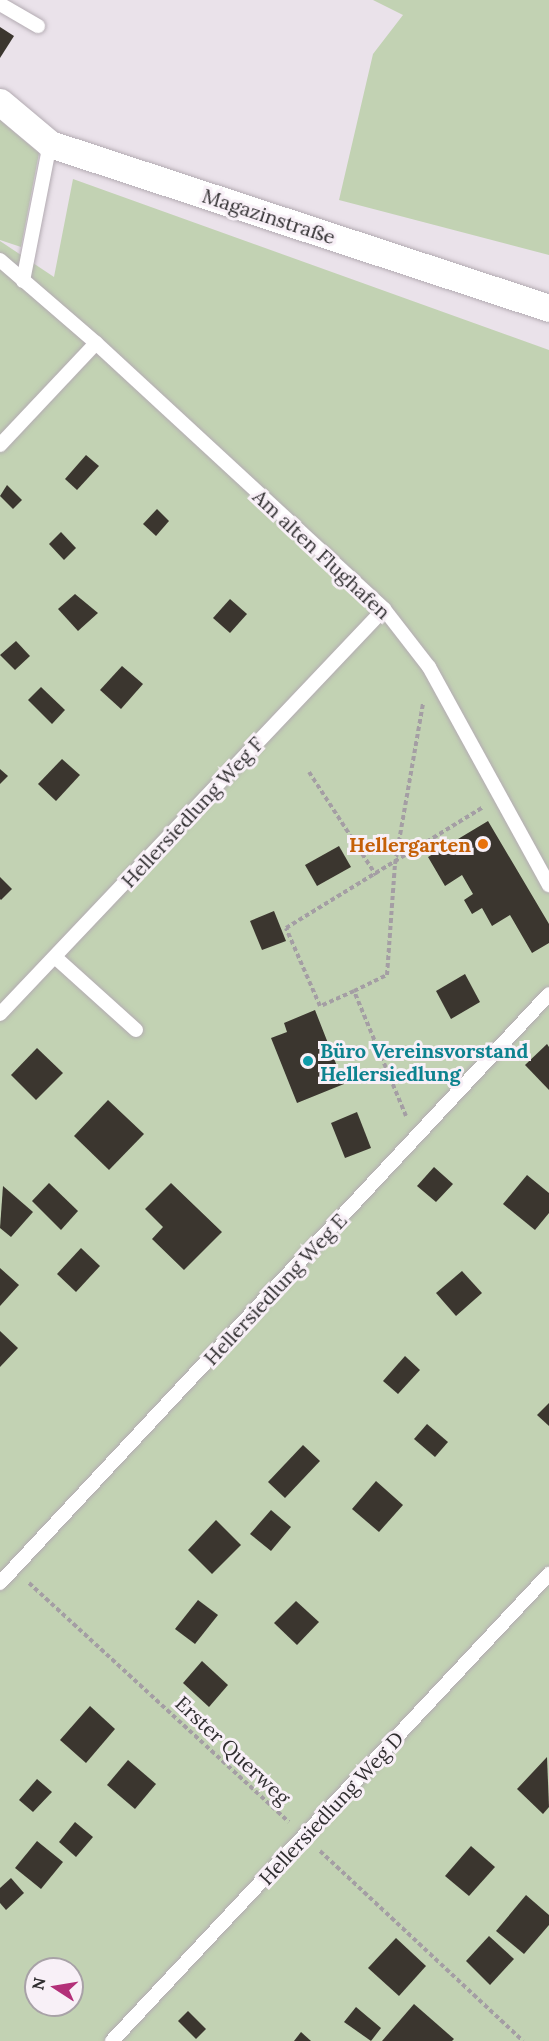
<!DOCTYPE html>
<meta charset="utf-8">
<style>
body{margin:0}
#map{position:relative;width:549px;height:2041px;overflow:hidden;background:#eae2ea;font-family:Lora,serif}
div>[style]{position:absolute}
.green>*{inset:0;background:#c2d2b3}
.building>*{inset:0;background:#3b362f}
.path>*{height:4px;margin-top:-2px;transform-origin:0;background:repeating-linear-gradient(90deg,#a49ea4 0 4.5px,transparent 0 7.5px)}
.roads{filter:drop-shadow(0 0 2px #b3abb2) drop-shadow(0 0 2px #b3abb2)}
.service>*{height:14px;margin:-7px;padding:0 7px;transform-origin:7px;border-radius:7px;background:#fff}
.minor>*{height:27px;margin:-13.5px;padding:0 13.5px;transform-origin:13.5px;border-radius:13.5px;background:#fff}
.dots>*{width:16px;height:16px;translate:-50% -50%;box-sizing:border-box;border:3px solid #f8f0f7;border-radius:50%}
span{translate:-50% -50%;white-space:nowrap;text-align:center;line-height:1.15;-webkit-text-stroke:6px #f8f0f7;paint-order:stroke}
.street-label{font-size:20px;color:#302e30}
.food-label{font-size:20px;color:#c56008;font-weight:700}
.right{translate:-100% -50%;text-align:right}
.culture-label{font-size:20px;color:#0d838f;font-weight:700}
.left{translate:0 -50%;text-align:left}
.north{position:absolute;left:24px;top:1957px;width:60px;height:60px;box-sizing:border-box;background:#f8f0f7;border:2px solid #a8a2a7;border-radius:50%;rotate:282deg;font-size:16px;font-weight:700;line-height:24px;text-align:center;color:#302e30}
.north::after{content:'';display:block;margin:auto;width:21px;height:27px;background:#b33079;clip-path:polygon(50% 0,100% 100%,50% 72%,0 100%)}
</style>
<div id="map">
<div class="green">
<div style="clip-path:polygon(373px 0,549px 0,549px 255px,339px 200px,373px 54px,403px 15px)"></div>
<div style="clip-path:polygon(0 120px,39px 153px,21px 247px,0 240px)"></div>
<div style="clip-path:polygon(evenodd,73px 179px,549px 350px,549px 2041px,0 2041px,0 241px,54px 277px,73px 179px,36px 1969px,72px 1969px,72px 2005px,36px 2005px,36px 1969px)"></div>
</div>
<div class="building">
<div style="clip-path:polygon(0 27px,14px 36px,0 58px)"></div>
<div style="clip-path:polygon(86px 455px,99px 466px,77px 490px,65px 479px)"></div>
<div style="clip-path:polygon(7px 485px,22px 500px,13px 509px,0 496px)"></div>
<div style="clip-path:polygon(157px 509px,169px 521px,156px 536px,143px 524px)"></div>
<div style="clip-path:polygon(61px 532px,76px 548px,64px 560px,49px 544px)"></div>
<div style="clip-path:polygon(75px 594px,98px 613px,78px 631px,58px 609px)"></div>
<div style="clip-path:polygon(230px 599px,247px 614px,230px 633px,213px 618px)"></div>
<div style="clip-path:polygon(16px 641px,30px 656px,15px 670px,0 655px)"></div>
<div style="clip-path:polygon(122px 666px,143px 684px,121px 709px,100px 690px)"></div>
<div style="clip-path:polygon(41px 687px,65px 710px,52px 724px,28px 700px)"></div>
<div style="clip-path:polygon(62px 759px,80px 775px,56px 801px,38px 784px)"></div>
<div style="clip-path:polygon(0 769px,8px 776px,0 784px)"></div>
<div style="clip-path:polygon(488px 821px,549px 924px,549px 943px,532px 953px,510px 915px,492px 926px,482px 908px,472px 914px,464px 900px,473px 894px,462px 875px,445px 886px,428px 857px)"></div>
<div style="clip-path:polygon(339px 846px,351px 867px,317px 886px,305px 865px)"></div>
<div style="clip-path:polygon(0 877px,12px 889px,1px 900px,0 899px)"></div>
<div style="clip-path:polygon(274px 911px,286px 941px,262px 950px,250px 921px)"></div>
<div style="clip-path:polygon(465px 974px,480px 1002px,451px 1019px,436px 991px)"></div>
<div style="clip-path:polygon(315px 1010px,344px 1084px,297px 1103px,271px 1038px,287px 1032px,284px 1023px)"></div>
<div style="clip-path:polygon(547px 1044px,549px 1047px,549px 1090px,525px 1065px)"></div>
<div style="clip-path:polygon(37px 1048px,63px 1073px,36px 1100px,11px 1075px)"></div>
<div style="clip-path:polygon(108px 1100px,144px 1134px,109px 1170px,74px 1136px)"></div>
<div style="clip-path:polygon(357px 1112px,371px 1148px,345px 1158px,331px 1123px)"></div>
<div style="clip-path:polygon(434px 1167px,453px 1184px,436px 1202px,417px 1186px)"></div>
<div style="clip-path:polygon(527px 1175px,549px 1193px,549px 1213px,535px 1230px,503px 1204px)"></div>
<div style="clip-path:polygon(49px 1183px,78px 1211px,61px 1230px,32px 1201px)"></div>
<div style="clip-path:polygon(171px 1183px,222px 1232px,184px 1270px,152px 1239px,163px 1227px,145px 1209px)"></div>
<div style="clip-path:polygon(3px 1186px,33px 1212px,11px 1237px,0 1228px)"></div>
<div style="clip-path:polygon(81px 1248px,100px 1266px,76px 1292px,57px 1274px)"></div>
<div style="clip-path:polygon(0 1268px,19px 1285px,0 1306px)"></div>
<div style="clip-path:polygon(462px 1271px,482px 1293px,456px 1316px,436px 1293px)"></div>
<div style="clip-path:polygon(0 1331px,18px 1348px,0 1367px)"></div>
<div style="clip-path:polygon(405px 1356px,420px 1370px,398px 1394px,383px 1381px)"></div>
<div style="clip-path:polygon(549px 1403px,549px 1426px,537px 1415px)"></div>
<div style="clip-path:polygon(427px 1424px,448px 1442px,435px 1457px,414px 1439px)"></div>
<div style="clip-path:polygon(303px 1445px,320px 1461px,285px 1498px,268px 1482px)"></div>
<div style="clip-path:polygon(376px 1481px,403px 1505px,379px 1532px,352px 1509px)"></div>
<div style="clip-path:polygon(271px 1510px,291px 1527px,271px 1551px,250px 1534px)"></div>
<div style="clip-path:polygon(216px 1520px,241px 1545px,212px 1574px,188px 1550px)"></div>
<div style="clip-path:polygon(198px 1600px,218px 1615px,195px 1644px,175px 1629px)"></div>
<div style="clip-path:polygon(296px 1601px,319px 1622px,297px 1645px,274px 1623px)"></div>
<div style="clip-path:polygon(202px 1661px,228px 1685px,209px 1707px,183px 1683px)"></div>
<div style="clip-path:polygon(90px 1706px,115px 1729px,86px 1763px,60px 1740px)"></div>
<div style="clip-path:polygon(547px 1757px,549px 1807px,543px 1814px,517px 1789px)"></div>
<div style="clip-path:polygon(128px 1760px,156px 1784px,135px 1809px,107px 1785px)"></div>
<div style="clip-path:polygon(37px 1779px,52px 1792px,33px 1812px,19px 1800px)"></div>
<div style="clip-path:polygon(75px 1822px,93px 1837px,76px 1857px,59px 1842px)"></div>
<div style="clip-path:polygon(37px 1841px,63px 1862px,41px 1889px,15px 1868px)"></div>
<div style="clip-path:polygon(471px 1846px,495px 1867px,469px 1896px,445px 1876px)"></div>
<div style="clip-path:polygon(11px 1878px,24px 1893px,6px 1910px,0 1903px,0 1888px)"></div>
<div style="clip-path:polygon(526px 1895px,549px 1915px,549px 1925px,524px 1954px,496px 1931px)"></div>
<div style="clip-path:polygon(489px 1936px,514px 1959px,490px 1985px,466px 1961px)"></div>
<div style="clip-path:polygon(396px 1938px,426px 1966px,399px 1996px,368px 1968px)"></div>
<div style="clip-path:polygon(414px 2004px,454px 2039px,452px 2041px,382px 2041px)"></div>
<div style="clip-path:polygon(356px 2007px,381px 2028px,371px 2041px,344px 2022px)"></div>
<div style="clip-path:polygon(188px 2011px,206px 2029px,196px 2039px,178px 2021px)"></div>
<div style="clip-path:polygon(301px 2032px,311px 2041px,294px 2041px)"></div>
</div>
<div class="path">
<div style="left:309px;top:772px;width:123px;rotate:57deg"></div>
<div style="left:354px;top:991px;width:37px;rotate:-26deg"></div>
<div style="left:387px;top:975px;width:111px;rotate:-85.9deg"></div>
<div style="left:395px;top:864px;width:163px;rotate:-80.1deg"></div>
<div style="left:406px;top:1116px;width:135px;rotate:-112.6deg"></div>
<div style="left:354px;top:991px;width:37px;rotate:156deg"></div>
<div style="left:320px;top:1006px;width:85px;rotate:-113.6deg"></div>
<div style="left:286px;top:928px;width:230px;rotate:-31.5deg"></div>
<div style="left:29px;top:1583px;width:353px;rotate:42.6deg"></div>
<div style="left:320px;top:1851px;width:278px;rotate:43.1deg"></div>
</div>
<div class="roads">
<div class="service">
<div style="left:0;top:4px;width:44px;rotate:30.1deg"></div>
<div style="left:0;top:260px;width:127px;rotate:40.8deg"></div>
<div style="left:96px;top:343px;width:392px;rotate:42.7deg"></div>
<div style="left:384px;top:609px;width:73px;rotate:52.2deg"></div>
<div style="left:429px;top:667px;width:249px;rotate:61.2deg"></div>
<div style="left:23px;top:281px;width:140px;rotate:-78.9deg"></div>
<div style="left:0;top:445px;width:140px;rotate:-46.7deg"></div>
<div style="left:55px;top:957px;width:109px;rotate:42deg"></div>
<div style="left:0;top:1014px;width:558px;rotate:-46.52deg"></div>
<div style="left:0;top:1583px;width:805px;rotate:-47.01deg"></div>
<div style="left:112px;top:2041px;width:640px;rotate:-46.9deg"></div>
</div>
<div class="minor">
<div style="left:0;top:102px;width:65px;rotate:40deg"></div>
<div style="left:50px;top:144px;width:525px;rotate:18.19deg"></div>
</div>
</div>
<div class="dots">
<div style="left:483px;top:844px;background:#e8710a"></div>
<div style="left:308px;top:1061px;background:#0f9aa8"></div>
</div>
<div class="street-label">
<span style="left:269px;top:216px;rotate:18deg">Magazinstraße</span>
<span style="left:322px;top:554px;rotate:43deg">Am alten Flughafen</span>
<span style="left:192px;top:812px;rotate:-47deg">Hellersiedlung Weg F</span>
<span style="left:275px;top:1289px;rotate:-47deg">Hellersiedlung Weg E</span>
<span style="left:233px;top:1750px;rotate:43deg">Erster Querweg</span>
<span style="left:331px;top:1808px;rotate:-47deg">Hellersiedlung Weg D</span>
</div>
<div class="food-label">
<span class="right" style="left:471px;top:844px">Hellergarten</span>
</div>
<div class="culture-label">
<span class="left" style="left:320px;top:1062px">Büro Vereinsvorstand<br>Hellersiedlung</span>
</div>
<div class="north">N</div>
</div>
